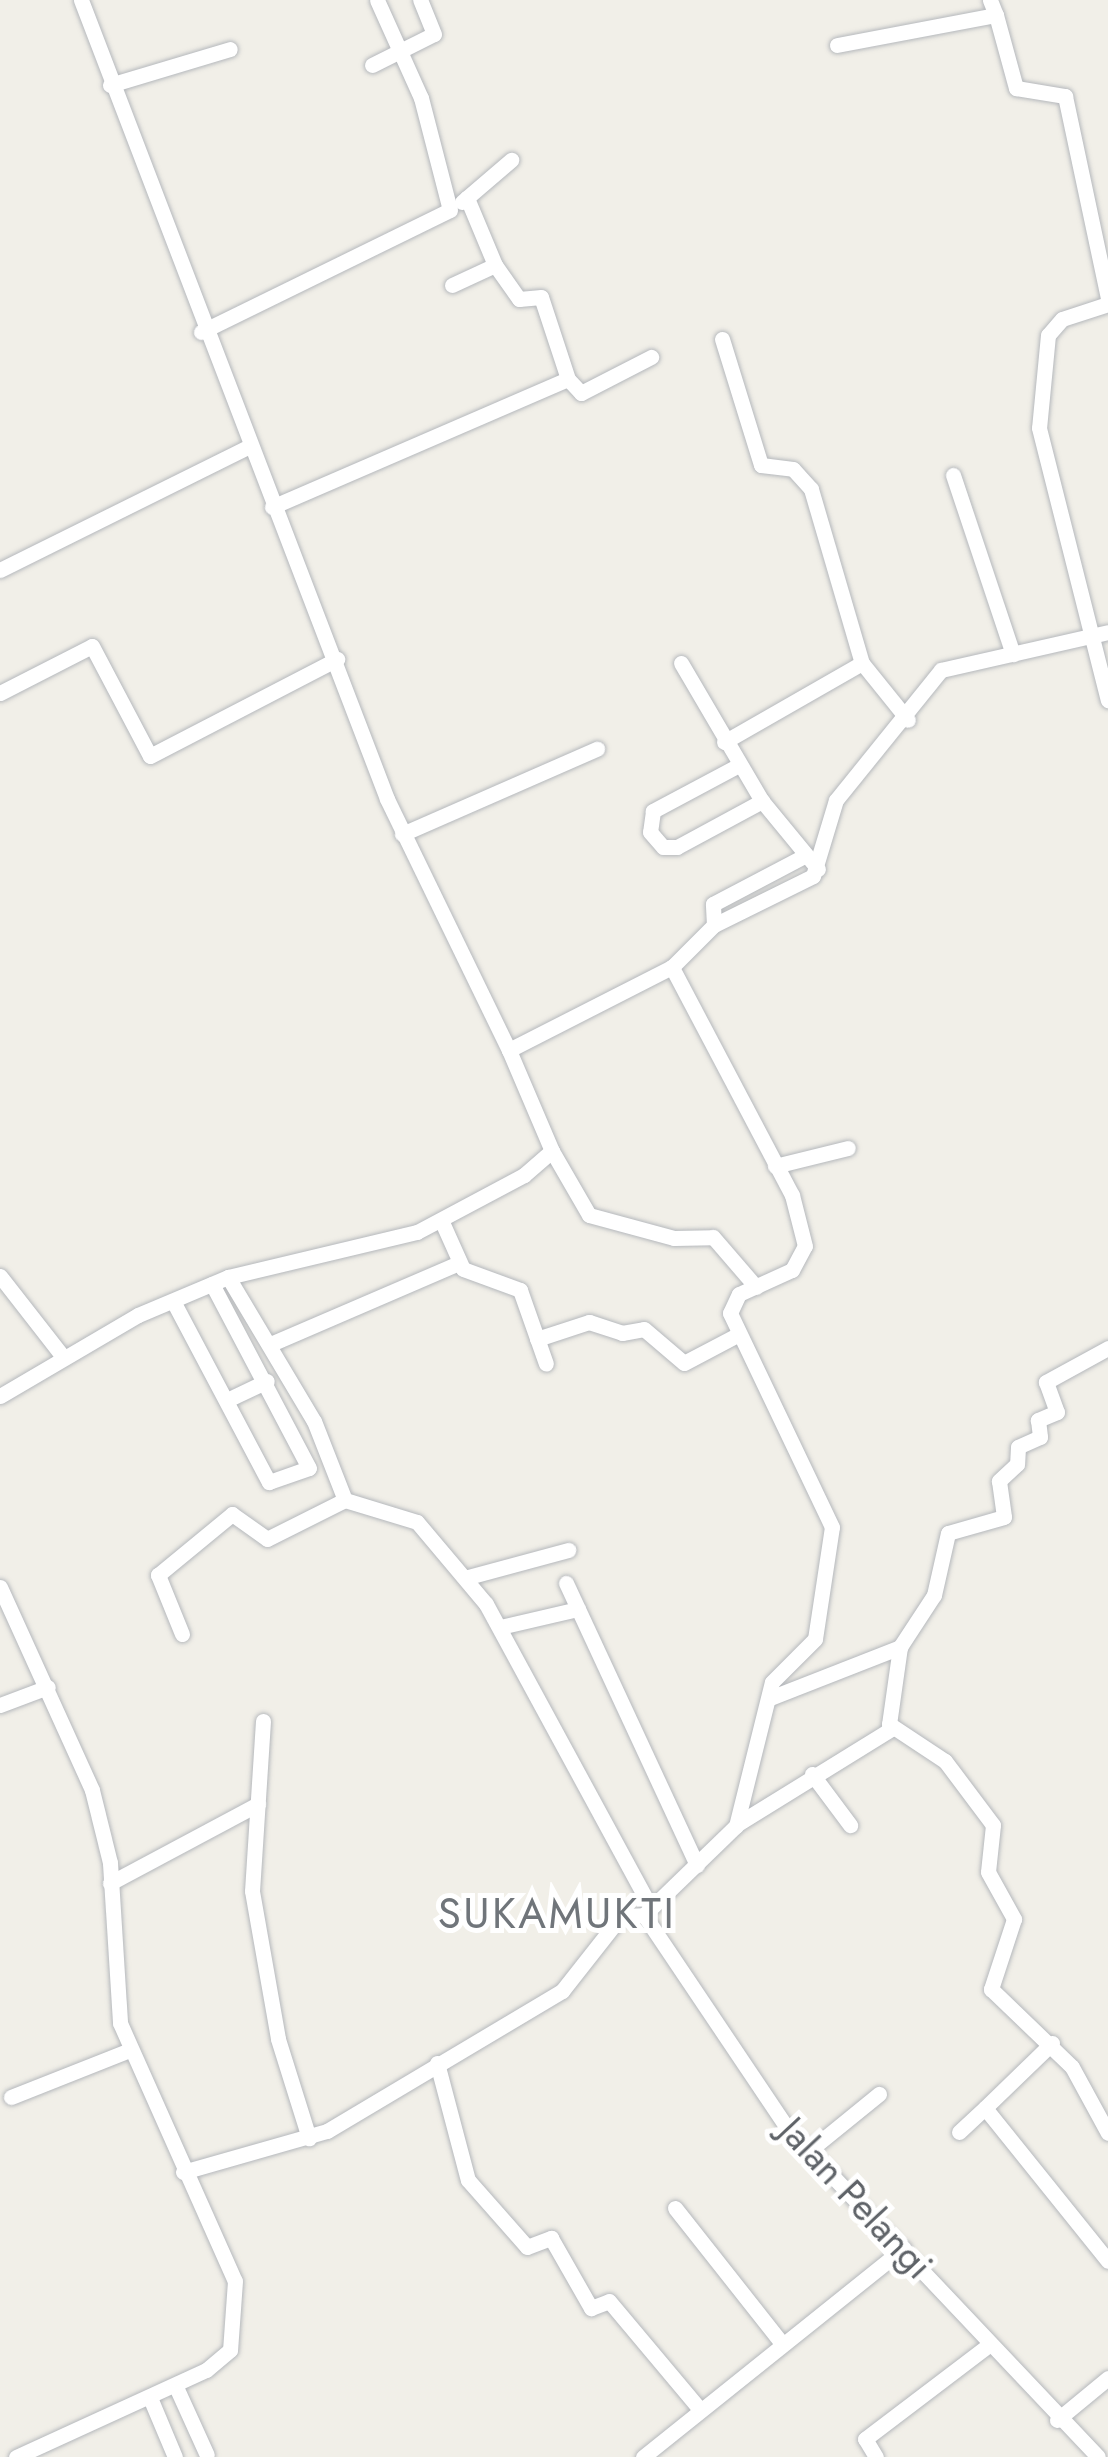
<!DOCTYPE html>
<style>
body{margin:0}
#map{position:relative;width:1108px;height:2457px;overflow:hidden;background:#f1efe8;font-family:Jost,sans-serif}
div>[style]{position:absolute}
.roads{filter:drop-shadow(0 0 2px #b5b8bc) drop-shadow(0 0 2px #b5b8bc)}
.minor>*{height:15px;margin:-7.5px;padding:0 7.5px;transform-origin:7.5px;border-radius:7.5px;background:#fff}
span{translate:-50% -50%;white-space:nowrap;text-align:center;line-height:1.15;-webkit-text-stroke:10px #fff;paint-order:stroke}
.street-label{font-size:38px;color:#5f6368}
.quarter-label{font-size:42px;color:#70757a;letter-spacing:2.5px}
</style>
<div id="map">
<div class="roads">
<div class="minor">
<div style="left:81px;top:0;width:856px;rotate:69.04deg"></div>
<div style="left:387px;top:799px;width:279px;rotate:64.1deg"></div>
<div style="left:996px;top:15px;width:76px;rotate:74.7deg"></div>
<div style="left:1016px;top:88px;width:50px;rotate:9.3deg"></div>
<div style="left:1065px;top:96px;width:207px;rotate:78deg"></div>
<div style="left:837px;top:45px;width:162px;rotate:-10.7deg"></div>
<div style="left:996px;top:15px;width:16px;rotate:-112deg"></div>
<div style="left:372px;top:65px;width:69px;rotate:-26.6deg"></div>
<div style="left:434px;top:34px;width:37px;rotate:-112deg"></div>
<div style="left:110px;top:85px;width:125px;rotate:-16.7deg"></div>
<div style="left:462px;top:202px;width:65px;rotate:-40.6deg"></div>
<div style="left:452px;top:285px;width:47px;rotate:-24.9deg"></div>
<div style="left:495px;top:265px;width:73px;rotate:-112.7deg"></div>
<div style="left:1108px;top:304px;width:48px;rotate:161.9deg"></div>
<div style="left:1062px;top:319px;width:21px;rotate:131deg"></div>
<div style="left:1048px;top:335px;width:93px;rotate:95.5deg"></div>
<div style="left:1039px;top:428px;width:281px;rotate:75.8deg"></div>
<div style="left:201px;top:332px;width:277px;rotate:-26.1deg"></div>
<div style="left:450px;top:210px;width:116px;rotate:-104.5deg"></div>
<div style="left:421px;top:98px;width:107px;rotate:-114.2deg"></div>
<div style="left:722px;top:339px;width:132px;rotate:72.8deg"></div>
<div style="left:761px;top:465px;width:32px;rotate:7deg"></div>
<div style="left:793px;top:469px;width:27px;rotate:48deg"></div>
<div style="left:811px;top:489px;width:181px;rotate:73.7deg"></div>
<div style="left:862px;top:663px;width:73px;rotate:51.1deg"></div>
<div style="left:568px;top:379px;width:19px;rotate:47deg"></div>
<div style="left:581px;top:393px;width:79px;rotate:-27.2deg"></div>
<div style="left:953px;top:475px;width:189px;rotate:71.5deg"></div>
<div style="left:272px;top:507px;width:322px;rotate:-23.4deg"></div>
<div style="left:568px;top:379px;width:86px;rotate:-108.2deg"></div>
<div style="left:541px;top:297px;width:22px;rotate:175deg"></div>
<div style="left:519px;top:299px;width:42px;rotate:-125.2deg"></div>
<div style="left:0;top:570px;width:275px;rotate:-26.4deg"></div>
<div style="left:681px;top:663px;width:160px;rotate:59.6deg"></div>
<div style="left:762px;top:801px;width:88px;rotate:50.5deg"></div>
<div style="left:0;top:693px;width:103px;rotate:-27.1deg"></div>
<div style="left:92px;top:646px;width:124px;rotate:62.2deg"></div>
<div style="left:150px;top:756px;width:211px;rotate:-27.4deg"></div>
<div style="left:724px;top:742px;width:159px;rotate:-29.8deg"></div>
<div style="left:739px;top:765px;width:98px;rotate:151.9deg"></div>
<div style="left:653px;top:811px;width:21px;rotate:98deg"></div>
<div style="left:650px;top:832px;width:20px;rotate:49deg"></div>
<div style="left:663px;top:847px;width:14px"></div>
<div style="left:677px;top:847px;width:97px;rotate:-28.4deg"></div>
<div style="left:402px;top:834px;width:213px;rotate:-23.6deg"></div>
<div style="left:714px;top:925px;width:21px;rotate:-93deg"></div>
<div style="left:713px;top:904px;width:105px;rotate:-27.8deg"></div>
<div style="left:552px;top:1151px;width:74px;rotate:60deg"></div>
<div style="left:589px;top:1215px;width:88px;rotate:15.1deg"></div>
<div style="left:674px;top:1238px;width:39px;rotate:-1deg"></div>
<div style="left:713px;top:1237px;width:66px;rotate:49.3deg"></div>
<div style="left:775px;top:1166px;width:75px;rotate:-13.9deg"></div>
<div style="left:442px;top:1222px;width:51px;rotate:65.9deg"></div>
<div style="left:463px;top:1269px;width:61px;rotate:20.2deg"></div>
<div style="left:520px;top:1290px;width:78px;rotate:70.6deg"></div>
<div style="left:0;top:1276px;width:99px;rotate:52deg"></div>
<div style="left:228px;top:1277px;width:168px;rotate:59.2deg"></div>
<div style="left:314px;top:1421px;width:85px;rotate:68.6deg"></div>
<div style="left:173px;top:1301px;width:205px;rotate:62.1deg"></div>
<div style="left:269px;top:1482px;width:42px;rotate:-19.3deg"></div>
<div style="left:309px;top:1468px;width:208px;rotate:-117.8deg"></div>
<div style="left:537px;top:1339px;width:55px;rotate:-18.1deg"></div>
<div style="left:589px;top:1322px;width:35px;rotate:18deg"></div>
<div style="left:622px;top:1333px;width:22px;rotate:-10deg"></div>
<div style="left:644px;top:1329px;width:52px;rotate:40.4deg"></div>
<div style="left:684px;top:1363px;width:62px;rotate:-27.8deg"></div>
<div style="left:273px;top:1343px;width:202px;rotate:-23.3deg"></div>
<div style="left:1108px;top:1348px;width:71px;rotate:151.3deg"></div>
<div style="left:1046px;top:1382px;width:32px;rotate:70deg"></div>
<div style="left:1057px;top:1412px;width:21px;rotate:157deg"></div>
<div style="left:1038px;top:1420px;width:17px;rotate:83deg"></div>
<div style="left:1040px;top:1437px;width:24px;rotate:156deg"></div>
<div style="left:1018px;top:1447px;width:17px;rotate:93deg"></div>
<div style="left:1017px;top:1464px;width:25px;rotate:137deg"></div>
<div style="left:999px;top:1481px;width:36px;rotate:82deg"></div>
<div style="left:1004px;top:1517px;width:58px;rotate:164.1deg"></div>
<div style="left:948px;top:1533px;width:64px;rotate:102.7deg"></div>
<div style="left:934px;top:1595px;width:62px;rotate:123.2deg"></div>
<div style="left:900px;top:1647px;width:78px;rotate:98.1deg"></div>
<div style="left:889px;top:1724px;width:67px;rotate:33.5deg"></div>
<div style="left:945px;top:1761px;width:80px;rotate:53.1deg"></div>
<div style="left:993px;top:1825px;width:47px;rotate:96.1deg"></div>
<div style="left:988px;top:1872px;width:54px;rotate:61deg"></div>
<div style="left:1014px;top:1919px;width:74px;rotate:108.2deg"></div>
<div style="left:991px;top:1989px;width:112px;rotate:43.9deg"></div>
<div style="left:1072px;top:2067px;width:75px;rotate:61.4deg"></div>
<div style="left:0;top:1396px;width:160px;rotate:-30.4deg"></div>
<div style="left:138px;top:1315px;width:98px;rotate:-22.9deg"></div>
<div style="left:228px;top:1277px;width:194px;rotate:-13.4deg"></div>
<div style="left:417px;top:1232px;width:121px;rotate:-28deg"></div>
<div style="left:524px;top:1175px;width:37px;rotate:-41deg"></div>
<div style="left:552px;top:1151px;width:110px;rotate:-113.1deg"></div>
<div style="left:509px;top:1050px;width:183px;rotate:-27deg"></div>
<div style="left:672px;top:967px;width:59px;rotate:-45deg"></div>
<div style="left:714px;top:925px;width:110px;rotate:-26.3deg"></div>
<div style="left:813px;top:876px;width:79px;rotate:-73.2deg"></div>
<div style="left:836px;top:800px;width:167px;rotate:-51.1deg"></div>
<div style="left:941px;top:670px;width:171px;rotate:-12.8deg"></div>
<div style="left:227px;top:1400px;width:44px;rotate:-25.4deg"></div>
<div style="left:468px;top:1577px;width:104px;rotate:-15.1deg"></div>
<div style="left:566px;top:1583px;width:311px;rotate:65.1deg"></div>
<div style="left:0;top:1587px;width:223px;rotate:65.6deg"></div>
<div style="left:92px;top:1790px;width:75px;rotate:76.1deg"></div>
<div style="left:110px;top:1863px;width:160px;rotate:86.4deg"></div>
<div style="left:120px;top:2023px;width:282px;rotate:66deg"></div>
<div style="left:235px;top:2281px;width:69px;rotate:94.1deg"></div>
<div style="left:230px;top:2350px;width:31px;rotate:140deg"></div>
<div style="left:206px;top:2370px;width:209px;rotate:155.4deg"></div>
<div style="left:500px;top:1627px;width:80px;rotate:-13deg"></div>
<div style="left:182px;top:1634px;width:64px;rotate:-112.1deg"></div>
<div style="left:158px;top:1575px;width:96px;rotate:-39.5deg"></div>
<div style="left:232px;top:1514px;width:43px;rotate:35.5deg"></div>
<div style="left:267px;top:1539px;width:87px;rotate:-26.6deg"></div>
<div style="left:345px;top:1500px;width:75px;rotate:17deg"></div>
<div style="left:417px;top:1522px;width:107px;rotate:49.9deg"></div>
<div style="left:486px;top:1604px;width:339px;rotate:61.5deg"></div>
<div style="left:770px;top:1698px;width:140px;rotate:-21.4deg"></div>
<div style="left:0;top:1705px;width:51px;rotate:-20.6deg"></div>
<div style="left:263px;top:1721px;width:170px;rotate:93.7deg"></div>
<div style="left:252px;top:1891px;width:150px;rotate:80deg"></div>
<div style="left:278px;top:2039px;width:104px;rotate:72.6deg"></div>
<div style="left:812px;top:1774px;width:64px;rotate:53.3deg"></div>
<div style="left:739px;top:1823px;width:179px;rotate:-31.7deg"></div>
<div style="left:110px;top:1883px;width:168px;rotate:-28.1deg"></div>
<div style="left:644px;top:1915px;width:258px;rotate:56.1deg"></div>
<div style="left:788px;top:2129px;width:451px;rotate:46.6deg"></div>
<div style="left:1052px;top:2043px;width:93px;rotate:135.9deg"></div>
<div style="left:985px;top:2108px;width:196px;rotate:51.2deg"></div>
<div style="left:437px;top:2063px;width:121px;rotate:75.2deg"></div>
<div style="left:468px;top:2180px;width:89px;rotate:48.6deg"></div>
<div style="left:527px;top:2247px;width:26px;rotate:-21deg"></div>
<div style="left:551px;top:2238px;width:81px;rotate:60.3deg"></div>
<div style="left:591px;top:2308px;width:19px;rotate:-21deg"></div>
<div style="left:609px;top:2301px;width:137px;rotate:50deg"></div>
<div style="left:11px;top:2097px;width:128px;rotate:-21.6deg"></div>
<div style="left:959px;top:2132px;width:35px;rotate:-43deg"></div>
<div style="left:810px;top:2150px;width:89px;rotate:-39.1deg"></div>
<div style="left:183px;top:2172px;width:150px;rotate:-15.9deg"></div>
<div style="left:327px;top:2131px;width:274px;rotate:-30.8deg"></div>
<div style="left:562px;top:1991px;width:95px;rotate:-51.8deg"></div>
<div style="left:621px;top:1916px;width:23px;rotate:-2deg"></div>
<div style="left:644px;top:1915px;width:128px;rotate:-44.1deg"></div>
<div style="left:736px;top:1826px;width:148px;rotate:-76deg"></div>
<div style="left:772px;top:1682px;width:61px;rotate:-45deg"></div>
<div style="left:815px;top:1639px;width:113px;rotate:-81.4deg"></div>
<div style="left:832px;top:1527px;width:237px;rotate:-115.5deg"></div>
<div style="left:730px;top:1313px;width:21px;rotate:-65deg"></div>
<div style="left:739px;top:1294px;width:58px;rotate:-24.4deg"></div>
<div style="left:792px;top:1270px;width:27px;rotate:-62deg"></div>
<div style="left:805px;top:1246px;width:53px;rotate:-104.3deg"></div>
<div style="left:792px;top:1195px;width:258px;rotate:-117.8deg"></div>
<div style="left:675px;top:2208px;width:169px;rotate:51.7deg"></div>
<div style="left:177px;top:2389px;width:72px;rotate:65.6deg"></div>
<div style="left:151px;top:2400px;width:62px;rotate:67.2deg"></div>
<div style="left:1057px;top:2420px;width:66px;rotate:-39.5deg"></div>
<div style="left:643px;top:2457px;width:334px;rotate:-38.7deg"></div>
<div style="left:876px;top:2457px;width:21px;rotate:-121deg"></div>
<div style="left:865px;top:2439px;width:157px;rotate:-37.2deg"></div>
</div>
</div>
<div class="street-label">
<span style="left:856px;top:2198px;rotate:47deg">Jalan Pelangi</span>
</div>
<div class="quarter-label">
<span style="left:557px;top:1914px">SUKAMUKTI</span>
</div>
</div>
